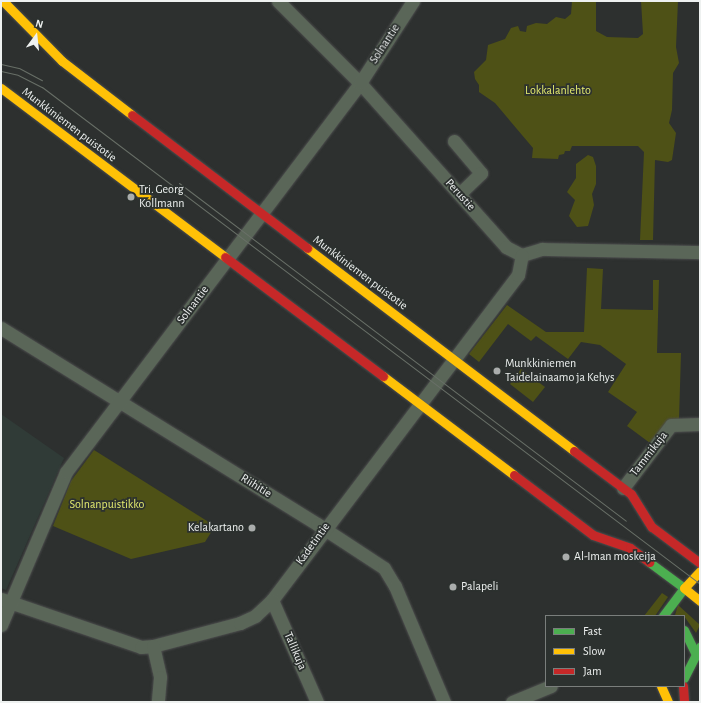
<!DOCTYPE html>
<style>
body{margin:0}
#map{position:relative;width:701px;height:703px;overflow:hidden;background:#2d302f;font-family:"Alegreya Sans",sans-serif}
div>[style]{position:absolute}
.built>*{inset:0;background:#303b37}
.green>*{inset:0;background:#4e5116}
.roads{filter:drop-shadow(0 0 1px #4d4e4e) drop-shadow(0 0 1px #4d4e4e)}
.street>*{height:13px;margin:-6.5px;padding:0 6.5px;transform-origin:6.5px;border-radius:6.5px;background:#5a6658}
.fast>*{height:9px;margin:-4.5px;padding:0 4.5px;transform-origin:4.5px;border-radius:4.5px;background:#4caf50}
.slow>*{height:9px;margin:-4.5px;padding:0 4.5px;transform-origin:4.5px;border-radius:4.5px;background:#ffc107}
.jam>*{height:9px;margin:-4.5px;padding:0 4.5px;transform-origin:4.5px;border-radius:4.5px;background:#c62828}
.tram>*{height:1px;margin:-0.5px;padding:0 0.5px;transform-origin:0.5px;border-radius:0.5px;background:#686f67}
.dots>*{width:11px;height:11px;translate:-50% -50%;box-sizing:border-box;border:2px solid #2c312f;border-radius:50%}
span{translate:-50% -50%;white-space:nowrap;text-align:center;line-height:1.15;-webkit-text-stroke:3.5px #2c312f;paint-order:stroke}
.street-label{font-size:12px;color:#eef1f0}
.park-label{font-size:12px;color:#e5ec6e}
.poi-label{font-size:12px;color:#eef1f0}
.left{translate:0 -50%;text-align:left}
.right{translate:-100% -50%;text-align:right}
.frame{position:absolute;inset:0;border:2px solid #eef1f0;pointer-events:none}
.legend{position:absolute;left:545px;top:615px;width:140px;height:72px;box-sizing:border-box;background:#2c312f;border:1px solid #7a7e7c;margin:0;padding:5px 7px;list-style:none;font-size:12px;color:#eef1f0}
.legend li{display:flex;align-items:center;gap:8px;height:20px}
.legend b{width:20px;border:1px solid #7a7e7c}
.north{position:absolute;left:16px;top:16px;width:40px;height:40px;-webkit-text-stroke:3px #2c312f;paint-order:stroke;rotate:15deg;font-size:11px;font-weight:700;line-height:16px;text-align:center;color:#eef1f0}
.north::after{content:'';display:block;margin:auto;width:14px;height:18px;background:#eef1f0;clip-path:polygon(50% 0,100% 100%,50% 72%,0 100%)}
</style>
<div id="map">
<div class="built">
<div style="clip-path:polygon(1px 414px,64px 458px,6px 590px,1px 588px)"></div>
</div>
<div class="green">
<div style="clip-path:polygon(572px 1px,596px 1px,596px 31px,607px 37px,638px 38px,643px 34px,641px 1px,678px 1px,676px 47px,679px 63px,673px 73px,672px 110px,669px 123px,676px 133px,672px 160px,668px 162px,655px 160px,653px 240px,640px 240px,644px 152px,638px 146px,572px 146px,570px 151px,565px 151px,564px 154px,559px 155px,558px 159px,532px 158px,533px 148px,495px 103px,479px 92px,479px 85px,475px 79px,474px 72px,486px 60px,488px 45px,505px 39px,511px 28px,518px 26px,520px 31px,526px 32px,527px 26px,536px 23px,547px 24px,556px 17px,565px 19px,571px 14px)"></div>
<div style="clip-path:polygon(588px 155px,593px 157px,596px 166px,596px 184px,592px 194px,594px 205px,588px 226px,577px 227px,569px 216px,575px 200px,567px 192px,576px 178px,576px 164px)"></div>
<div style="clip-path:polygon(587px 268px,603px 269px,601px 309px,653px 310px,653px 280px,659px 280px,657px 353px,681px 353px,679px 420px,650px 443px,627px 426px,637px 412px,608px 392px,626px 364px,600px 345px,581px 342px,568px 359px,536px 336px,531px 341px,508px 324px,479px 362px,469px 354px,507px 305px,546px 332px,584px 332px)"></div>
<div style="clip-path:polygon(521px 369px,545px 387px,533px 402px,510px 384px)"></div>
<div style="clip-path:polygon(94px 450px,215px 526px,205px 542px,131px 559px,53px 526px,71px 481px)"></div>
<div style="clip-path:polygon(662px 593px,668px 597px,655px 616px,644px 616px)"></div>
<div style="clip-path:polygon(678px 605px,700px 625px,696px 633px,684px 616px,675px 615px)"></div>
</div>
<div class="roads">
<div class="street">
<div style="left:278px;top:1px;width:116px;rotate:45deg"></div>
<div style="left:360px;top:83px;width:220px;rotate:48.3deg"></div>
<div style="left:506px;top:247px;width:18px;rotate:27deg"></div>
<div style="left:522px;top:255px;width:21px;rotate:-17deg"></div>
<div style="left:542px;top:249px;width:158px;rotate:1.1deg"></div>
<div style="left:454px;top:141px;width:42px;rotate:49.8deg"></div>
<div style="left:481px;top:173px;width:30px;rotate:136deg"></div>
<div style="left:1px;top:328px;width:372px;rotate:31.8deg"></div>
<div style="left:317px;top:524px;width:80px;rotate:33.3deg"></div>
<div style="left:384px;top:568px;width:21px;rotate:59deg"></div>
<div style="left:395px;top:586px;width:126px;rotate:67.1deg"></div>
<div style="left:623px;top:488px;width:79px;rotate:-52.7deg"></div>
<div style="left:671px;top:425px;width:29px;rotate:-2deg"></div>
<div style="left:1px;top:599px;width:148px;rotate:18.9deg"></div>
<div style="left:141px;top:647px;width:12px;rotate:-5deg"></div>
<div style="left:153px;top:646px;width:90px;rotate:-14.8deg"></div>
<div style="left:240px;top:623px;width:17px;rotate:-25deg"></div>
<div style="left:255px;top:616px;width:23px;rotate:-43deg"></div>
<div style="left:272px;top:600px;width:408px;rotate:-52.9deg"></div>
<div style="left:518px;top:275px;width:20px;rotate:-79deg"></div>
<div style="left:272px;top:600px;width:111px;rotate:66.2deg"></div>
<div style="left:1px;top:625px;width:166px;rotate:-67deg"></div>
<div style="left:66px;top:472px;width:488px;rotate:-52.9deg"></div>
<div style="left:360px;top:83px;width:98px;rotate:-57.1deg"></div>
<div style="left:153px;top:646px;width:32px;rotate:77deg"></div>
<div style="left:160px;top:677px;width:25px;rotate:95deg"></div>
<div style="left:512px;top:702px;width:42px;rotate:-22.3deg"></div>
</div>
<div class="fast">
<div style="left:649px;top:562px;width:44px;rotate:36.6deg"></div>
<div style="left:684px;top:588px;width:35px;rotate:127deg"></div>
<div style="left:684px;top:630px;width:25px;rotate:64deg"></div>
<div style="left:684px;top:678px;width:35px;rotate:-63deg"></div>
</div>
<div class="slow">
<div style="left:3px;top:1px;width:84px;rotate:45.5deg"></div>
<div style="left:62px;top:61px;width:88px;rotate:37.6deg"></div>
<div style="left:1px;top:88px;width:281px;rotate:37deg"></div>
<div style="left:307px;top:248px;width:335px;rotate:37.2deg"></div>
<div style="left:383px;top:376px;width:164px;rotate:37.1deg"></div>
<div style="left:700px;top:571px;width:23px;rotate:133deg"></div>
<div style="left:684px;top:588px;width:21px;rotate:39deg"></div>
<div style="left:661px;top:686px;width:17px;rotate:66deg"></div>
</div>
<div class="jam">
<div style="left:132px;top:115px;width:220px;rotate:37.2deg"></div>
<div style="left:225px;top:257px;width:198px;rotate:37deg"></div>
<div style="left:574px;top:451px;width:71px;rotate:37deg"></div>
<div style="left:631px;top:494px;width:39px;rotate:58deg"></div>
<div style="left:652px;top:527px;width:60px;rotate:36.9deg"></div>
<div style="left:514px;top:475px;width:99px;rotate:37.2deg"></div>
<div style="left:593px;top:535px;width:39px;rotate:19deg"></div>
<div style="left:630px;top:548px;width:24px;rotate:36deg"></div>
<div style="left:683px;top:686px;width:16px;rotate:86deg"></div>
</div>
</div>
<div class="tram">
<div style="left:1px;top:64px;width:18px;rotate:13deg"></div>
<div style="left:19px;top:68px;width:26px;rotate:28deg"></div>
<div style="left:1px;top:71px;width:17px;rotate:13deg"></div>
<div style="left:18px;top:75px;width:27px;rotate:27deg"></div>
<div style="left:42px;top:87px;width:825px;rotate:37.06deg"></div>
<div style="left:179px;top:183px;width:560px;rotate:37.09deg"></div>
</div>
<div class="dots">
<div style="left:131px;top:197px;background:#aaadac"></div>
<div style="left:497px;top:371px;background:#aaadac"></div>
<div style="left:252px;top:528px;background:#aaadac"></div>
<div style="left:566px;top:557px;background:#aaadac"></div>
<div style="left:453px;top:587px;background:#aaadac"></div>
</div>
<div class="street-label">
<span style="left:385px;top:44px;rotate:-57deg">Solnantie</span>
<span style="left:69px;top:125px;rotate:37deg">Munkkiniemen puistotie</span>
<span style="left:460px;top:195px;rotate:48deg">Perustie</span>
<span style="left:360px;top:273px;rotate:37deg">Munkkiniemen puistotie</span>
<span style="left:193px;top:305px;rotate:-53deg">Solnantie</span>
<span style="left:649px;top:454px;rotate:-52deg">Tammikuja</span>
<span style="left:256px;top:486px;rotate:32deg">Riihitie</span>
<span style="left:313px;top:544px;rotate:-54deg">Kadetintie</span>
<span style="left:295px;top:651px;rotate:67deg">Tallikuja</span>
</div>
<div class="park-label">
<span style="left:558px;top:91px">Lokkalanlehto</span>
<span style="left:107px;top:505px">Solnanpuistikko</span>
</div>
<div class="poi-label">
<span class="left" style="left:139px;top:197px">Tri. Georg<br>Kollmann</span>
<span class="left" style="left:505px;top:371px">Munkkiniemen<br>Taidelainaamo ja Kehys</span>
<span class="right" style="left:244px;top:528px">Kelakartano</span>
<span class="left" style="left:574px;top:557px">Al-Iman moskeija</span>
<span class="left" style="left:461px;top:587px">Palapeli</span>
</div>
<div class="frame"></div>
<ul class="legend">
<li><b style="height:5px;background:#4caf50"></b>Fast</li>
<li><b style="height:5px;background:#ffc107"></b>Slow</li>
<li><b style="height:5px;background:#c62828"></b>Jam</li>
</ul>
<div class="north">N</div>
</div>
